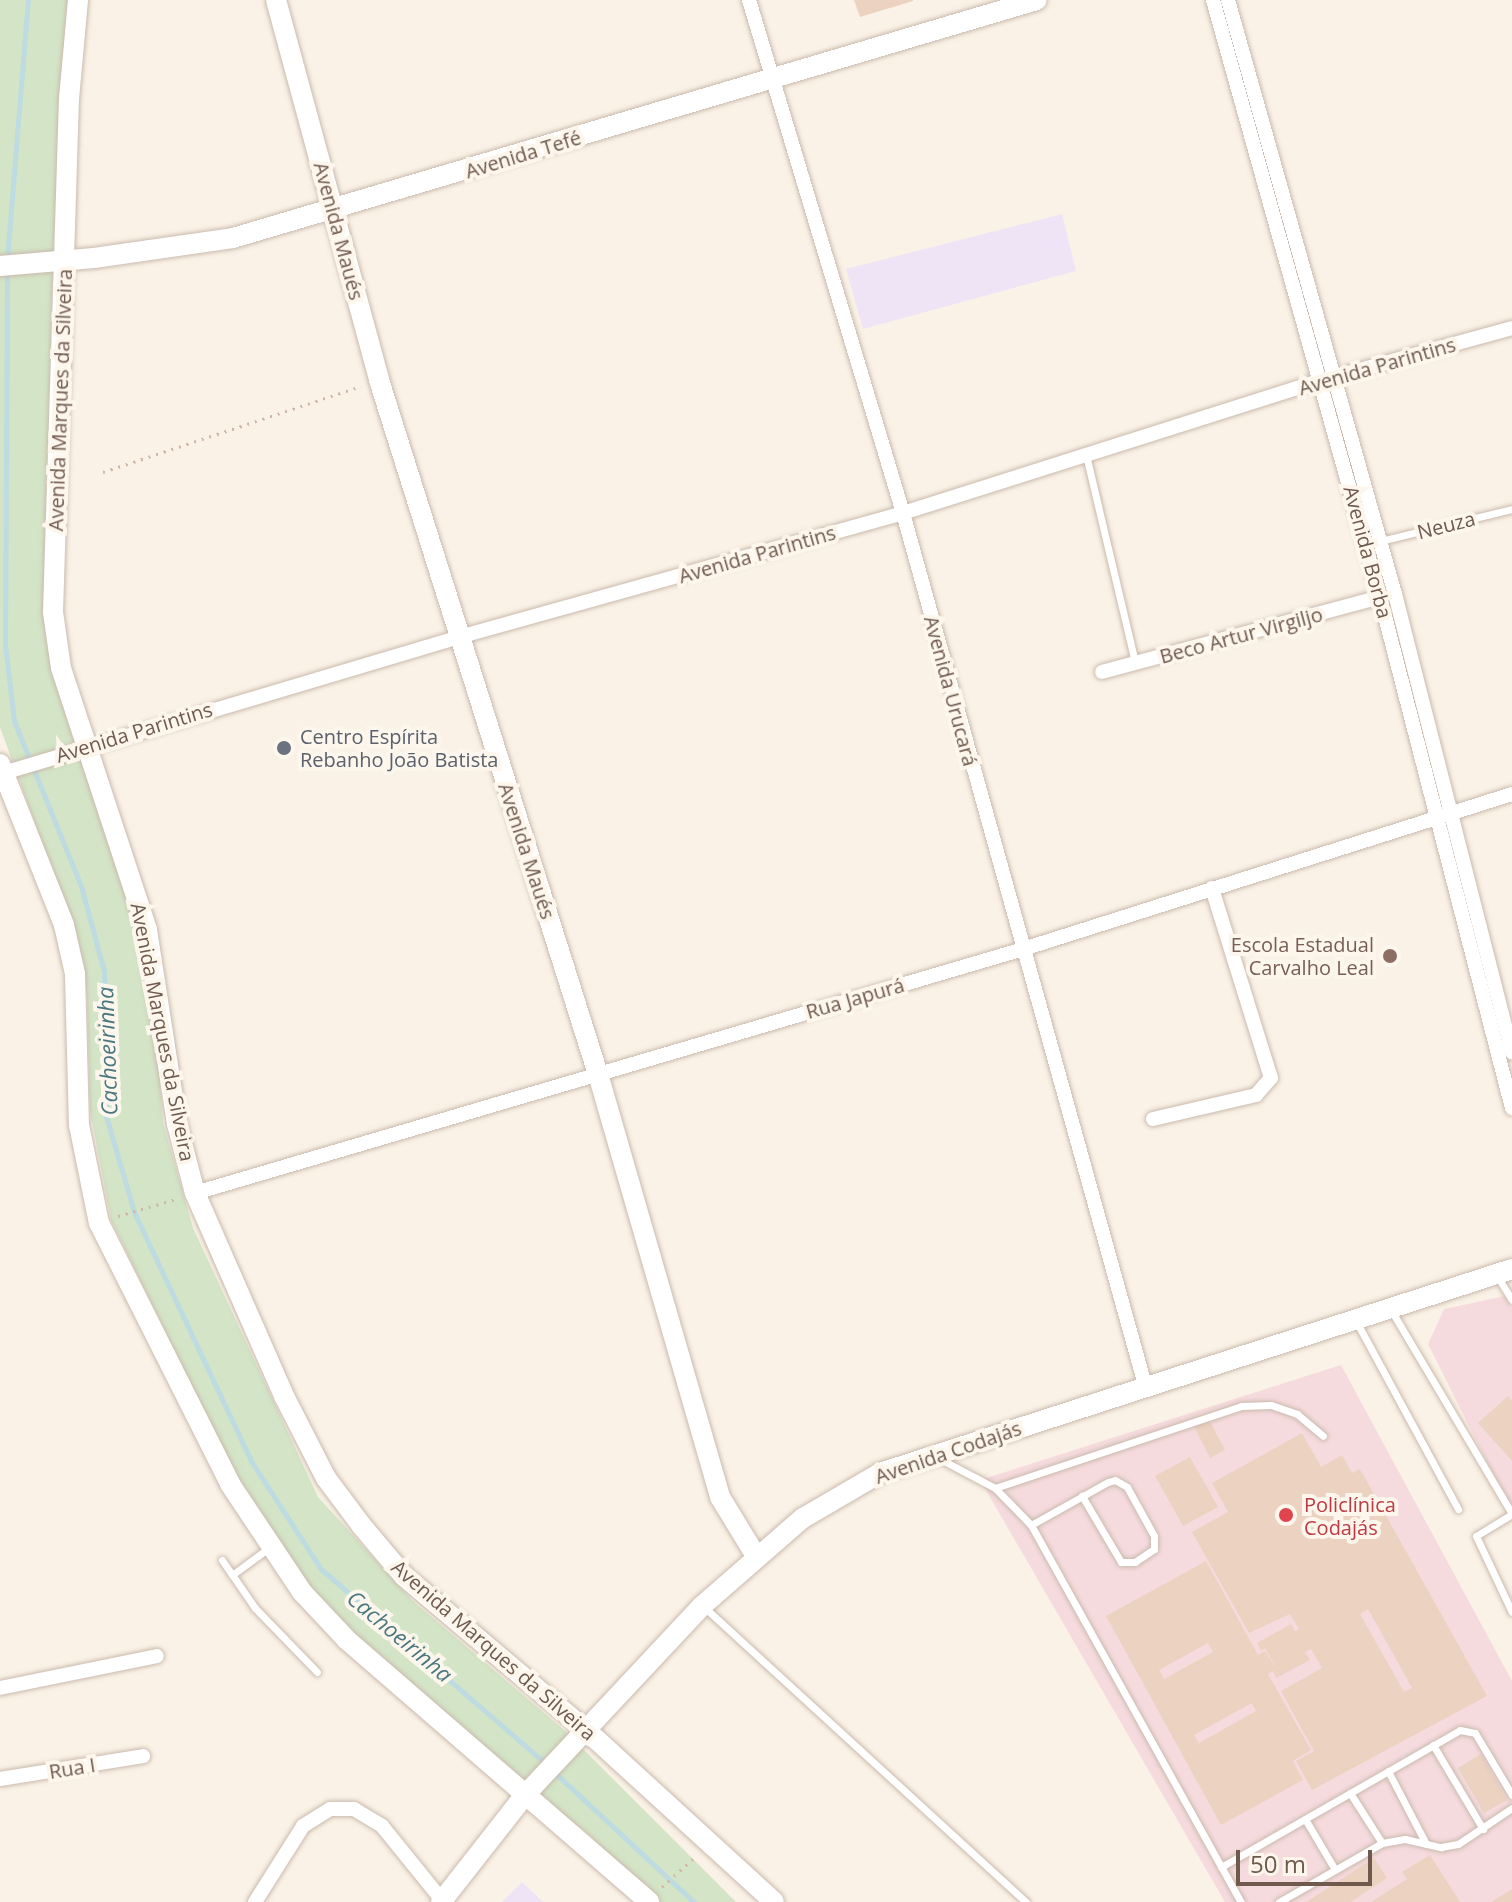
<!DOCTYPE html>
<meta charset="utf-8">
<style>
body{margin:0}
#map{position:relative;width:1512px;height:1902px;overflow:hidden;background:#faf2e6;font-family:"Open Sans",sans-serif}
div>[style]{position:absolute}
.education>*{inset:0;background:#efe3f6}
.medical>*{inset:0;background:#f6dbde}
.green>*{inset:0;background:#d3e5c6}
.stream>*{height:5px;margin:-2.5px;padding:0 2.5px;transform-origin:2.5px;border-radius:2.5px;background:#bddbe1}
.building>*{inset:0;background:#ecd2c1}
.path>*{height:3px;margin-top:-1.5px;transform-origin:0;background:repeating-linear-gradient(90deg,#d0b6a5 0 2px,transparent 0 8px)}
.roads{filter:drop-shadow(0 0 2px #cabaae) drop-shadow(0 0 2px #cabaae)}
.lane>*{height:7px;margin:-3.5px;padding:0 3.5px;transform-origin:3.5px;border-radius:3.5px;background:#fff}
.street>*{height:14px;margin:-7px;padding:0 7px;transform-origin:7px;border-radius:7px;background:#fff}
.secondary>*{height:20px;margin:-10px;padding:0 10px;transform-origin:10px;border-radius:10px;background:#fff}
.dots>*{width:22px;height:22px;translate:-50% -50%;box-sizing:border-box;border:4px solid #fdf6ec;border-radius:50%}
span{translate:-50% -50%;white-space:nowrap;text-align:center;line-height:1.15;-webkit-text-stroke:8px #fdf6ec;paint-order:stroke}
.street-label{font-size:20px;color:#705a4e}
.worship-label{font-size:20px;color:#5b616d}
.left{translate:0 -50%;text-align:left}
.education-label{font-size:20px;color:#785e54}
.right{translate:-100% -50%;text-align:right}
.health-label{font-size:20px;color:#be3a42}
.water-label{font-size:22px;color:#4b7780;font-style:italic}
.scale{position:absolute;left:1236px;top:1850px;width:136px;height:36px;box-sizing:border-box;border:4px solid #705a4e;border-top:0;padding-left:10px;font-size:24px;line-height:28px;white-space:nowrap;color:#705a4e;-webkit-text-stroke:6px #fdf6ec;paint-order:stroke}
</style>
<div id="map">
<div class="education">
<div style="clip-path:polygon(1062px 214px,1076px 271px,863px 329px,846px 269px)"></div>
<div style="clip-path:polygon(522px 1882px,543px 1902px,502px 1902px)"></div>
</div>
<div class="medical">
<div style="clip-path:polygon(1505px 1296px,1512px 1307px,1512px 1512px,1428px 1344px,1444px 1309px)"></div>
<div style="clip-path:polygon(1341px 1365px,1512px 1681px,1512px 1902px,1225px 1902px,980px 1480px)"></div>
</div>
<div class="green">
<div style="clip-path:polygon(0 0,70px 0,52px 290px,47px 590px,127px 875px,154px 1002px,163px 1123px,193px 1228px,318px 1497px,414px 1602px,564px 1730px,736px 1902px,658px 1902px,586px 1832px,517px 1779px,307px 1592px,229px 1463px,111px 1220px,90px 1111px,87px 996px,79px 944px,0 727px)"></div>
</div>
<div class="stream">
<div style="left:7px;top:260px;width:261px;rotate:-85.4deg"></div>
<div style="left:7px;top:270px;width:375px;rotate:90.3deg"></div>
<div style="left:5px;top:645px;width:77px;rotate:83.2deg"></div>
<div style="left:14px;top:721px;width:178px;rotate:67.9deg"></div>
<div style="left:81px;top:886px;width:88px;rotate:74.9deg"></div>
<div style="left:104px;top:971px;width:145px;rotate:89.2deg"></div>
<div style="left:106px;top:1116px;width:100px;rotate:73.7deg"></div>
<div style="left:134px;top:1212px;width:275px;rotate:64.8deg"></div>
<div style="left:251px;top:1461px;width:129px;rotate:57.1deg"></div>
<div style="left:321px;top:1569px;width:299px;rotate:40.9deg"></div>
<div style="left:554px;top:1772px;width:191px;rotate:42.9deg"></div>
</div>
<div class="building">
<div style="clip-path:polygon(854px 0,913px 0,913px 1px,860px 17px)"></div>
<div style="clip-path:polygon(1508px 1396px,1512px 1401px,1512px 1461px,1478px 1423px)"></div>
<div style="clip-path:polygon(1206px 1414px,1225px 1450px,1210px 1458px,1192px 1422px)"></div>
<div style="clip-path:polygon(evenodd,1302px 1433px,1321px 1467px,1342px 1455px,1352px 1473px,1360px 1469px,1487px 1696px,1312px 1790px,1296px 1761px,1314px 1751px,1281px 1691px,1322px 1668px,1311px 1649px,1301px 1655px,1306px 1653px,1310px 1660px,1276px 1678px,1273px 1671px,1268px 1674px,1311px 1750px,1293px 1761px,1303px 1780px,1221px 1825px,1106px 1616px,1206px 1561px,1258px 1655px,1265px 1651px,1277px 1670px,1265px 1648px,1261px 1651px,1257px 1643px,1291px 1624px,1295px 1631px,1299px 1629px,1290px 1614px,1249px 1633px,1192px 1532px,1228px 1512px,1212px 1483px,1302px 1433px,1368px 1609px,1412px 1688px,1404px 1692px,1360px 1614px,1368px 1609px,1302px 1433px,1208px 1643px,1213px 1652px,1164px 1679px,1159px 1670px,1208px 1643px,1302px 1433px,1252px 1703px,1256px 1711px,1199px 1743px,1194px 1735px,1252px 1703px)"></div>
<div style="clip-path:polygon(1190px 1457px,1218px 1507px,1183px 1526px,1155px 1476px)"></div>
<div style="clip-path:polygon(1481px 1754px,1507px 1800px,1484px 1813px,1458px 1768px)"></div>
<div style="clip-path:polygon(1430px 1855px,1460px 1902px,1371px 1902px,1407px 1879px,1402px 1872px)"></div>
<div style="clip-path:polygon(1374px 1858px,1387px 1878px,1351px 1902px,1306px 1902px)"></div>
<div style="clip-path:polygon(1512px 1889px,1512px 1902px,1491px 1902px)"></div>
</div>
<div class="path">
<div style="left:103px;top:472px;width:272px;rotate:-18.4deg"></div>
<div style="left:118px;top:1216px;width:60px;rotate:-16.3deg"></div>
<div style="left:662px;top:1887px;width:45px;rotate:-42.3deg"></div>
</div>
<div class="roads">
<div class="lane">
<div style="left:1086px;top:455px;width:214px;rotate:76.7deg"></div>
<div style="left:1380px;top:541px;width:136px;rotate:-13.6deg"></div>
<div style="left:1497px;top:1276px;width:28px;rotate:58deg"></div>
<div style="left:1391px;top:1310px;width:237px;rotate:59.3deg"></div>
<div style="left:1356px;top:1321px;width:214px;rotate:61.5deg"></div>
<div style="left:940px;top:1459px;width:62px;rotate:27.8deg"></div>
<div style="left:995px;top:1488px;width:52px;rotate:45.8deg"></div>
<div style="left:1031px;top:1525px;width:432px;rotate:60.9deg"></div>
<div style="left:995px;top:1488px;width:259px;rotate:-18.4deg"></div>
<div style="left:1241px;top:1406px;width:30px;rotate:-2deg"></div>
<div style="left:1271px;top:1405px;width:28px;rotate:19deg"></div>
<div style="left:1297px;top:1414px;width:34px;rotate:40deg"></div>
<div style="left:1512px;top:1514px;width:42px;rotate:148.6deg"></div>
<div style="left:1476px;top:1536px;width:84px;rotate:64.7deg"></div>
<div style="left:1031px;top:1525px;width:88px;rotate:-29.2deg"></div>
<div style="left:1108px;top:1482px;width:7px;rotate:-16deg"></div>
<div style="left:1115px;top:1480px;width:14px;rotate:30deg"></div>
<div style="left:1127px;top:1487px;width:56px;rotate:61.1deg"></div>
<div style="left:1154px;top:1536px;width:13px;rotate:90deg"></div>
<div style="left:1154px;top:1549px;width:23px;rotate:146deg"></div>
<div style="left:1135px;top:1562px;width:14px;rotate:180deg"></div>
<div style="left:1121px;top:1562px;width:77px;rotate:-120.6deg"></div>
<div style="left:222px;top:1560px;width:58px;rotate:55.5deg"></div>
<div style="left:255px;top:1608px;width:89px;rotate:45.9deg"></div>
<div style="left:232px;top:1575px;width:47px;rotate:-36.4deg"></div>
<div style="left:704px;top:1607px;width:437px;rotate:42.5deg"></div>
<div style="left:1433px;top:1745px;width:98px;rotate:59.2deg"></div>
<div style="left:1388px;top:1771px;width:82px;rotate:62.5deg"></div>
<div style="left:1350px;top:1793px;width:59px;rotate:57.4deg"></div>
<div style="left:1305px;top:1819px;width:57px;rotate:59.4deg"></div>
<div style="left:1221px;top:1867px;width:275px;rotate:-29.8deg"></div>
<div style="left:1460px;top:1730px;width:15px;rotate:11deg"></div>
<div style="left:1475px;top:1733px;width:72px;rotate:59.2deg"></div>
<div style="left:1279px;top:1902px;width:119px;rotate:-29.8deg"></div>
<div style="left:1382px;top:1843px;width:23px;rotate:-10deg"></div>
<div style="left:1405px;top:1839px;width:37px;rotate:13deg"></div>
<div style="left:1441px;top:1847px;width:17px;rotate:-10deg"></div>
<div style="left:1458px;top:1844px;width:65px;rotate:-33.7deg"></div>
</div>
<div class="street">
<div style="left:749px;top:0;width:536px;rotate:73.29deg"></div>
<div style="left:903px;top:513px;width:905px;rotate:74.49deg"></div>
<div style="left:1213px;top:0;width:620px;rotate:74.37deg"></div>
<div style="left:1380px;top:597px;width:528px;rotate:75.52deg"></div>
<div style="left:1228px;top:0;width:617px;rotate:74.3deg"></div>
<div style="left:1395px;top:594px;width:473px;rotate:75.7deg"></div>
<div style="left:1102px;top:672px;width:288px;rotate:-15.1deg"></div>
<div style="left:0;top:774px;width:479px;rotate:-16.6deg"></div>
<div style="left:459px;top:637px;width:461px;rotate:-15.6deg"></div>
<div style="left:903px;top:513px;width:437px;rotate:-17.6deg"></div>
<div style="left:1320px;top:381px;width:199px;rotate:-15.4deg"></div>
<div style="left:1153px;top:1119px;width:106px;rotate:-13.1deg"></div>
<div style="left:1256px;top:1095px;width:23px;rotate:-49deg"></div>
<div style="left:1271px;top:1078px;width:199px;rotate:-107.3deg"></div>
<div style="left:195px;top:1193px;width:860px;rotate:-16.41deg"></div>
<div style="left:1020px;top:950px;width:516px;rotate:-17.59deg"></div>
<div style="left:0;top:1688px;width:160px;rotate:-11.5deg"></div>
<div style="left:0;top:1779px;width:145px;rotate:-9.1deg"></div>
<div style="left:255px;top:1902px;width:90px;rotate:-57.7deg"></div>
<div style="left:303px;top:1826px;width:32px;rotate:-32deg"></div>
<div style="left:330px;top:1809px;width:24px"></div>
<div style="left:354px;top:1809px;width:33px;rotate:31deg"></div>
<div style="left:382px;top:1826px;width:95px;rotate:51deg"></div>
</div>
<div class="secondary">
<div style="left:78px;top:0;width:98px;rotate:95.2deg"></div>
<div style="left:69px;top:98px;width:514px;rotate:91.78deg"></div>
<div style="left:53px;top:612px;width:57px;rotate:81.9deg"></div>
<div style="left:61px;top:668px;width:276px;rotate:71.8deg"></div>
<div style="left:147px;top:930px;width:196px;rotate:81.2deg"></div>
<div style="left:177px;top:1124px;width:71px;rotate:75.4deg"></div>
<div style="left:195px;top:1193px;width:222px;rotate:66.3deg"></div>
<div style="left:284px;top:1396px;width:92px;rotate:62.9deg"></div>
<div style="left:326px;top:1478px;width:59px;rotate:53.3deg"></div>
<div style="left:361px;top:1525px;width:67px;rotate:49.9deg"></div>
<div style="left:404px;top:1576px;width:240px;rotate:40.3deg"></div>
<div style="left:587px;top:1731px;width:253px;rotate:42.4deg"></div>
<div style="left:276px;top:0;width:394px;rotate:74.8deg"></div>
<div style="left:379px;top:380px;width:728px;rotate:72.49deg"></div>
<div style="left:598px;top:1074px;width:440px;rotate:73.9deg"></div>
<div style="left:720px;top:1497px;width:69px;rotate:58.6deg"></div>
<div style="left:0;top:266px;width:94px;rotate:-4.9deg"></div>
<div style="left:94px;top:258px;width:140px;rotate:-8.2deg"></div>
<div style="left:233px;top:238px;width:838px;rotate:-16.49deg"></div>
<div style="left:0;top:764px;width:173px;rotate:68.3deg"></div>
<div style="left:64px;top:925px;width:50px;rotate:77.3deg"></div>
<div style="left:75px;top:974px;width:151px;rotate:88.5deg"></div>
<div style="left:79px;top:1125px;width:100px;rotate:78.5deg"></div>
<div style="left:99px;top:1223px;width:292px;rotate:63.3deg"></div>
<div style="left:230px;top:1484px;width:130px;rotate:56.3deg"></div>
<div style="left:302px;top:1592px;width:66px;rotate:46.8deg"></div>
<div style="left:347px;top:1640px;width:400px;rotate:40.9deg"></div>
<div style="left:441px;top:1902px;width:136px;rotate:-51.9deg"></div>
<div style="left:525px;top:1795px;width:259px;rotate:-46.9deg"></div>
<div style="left:702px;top:1606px;width:134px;rotate:-41.1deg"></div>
<div style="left:803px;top:1518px;width:89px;rotate:-30.3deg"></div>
<div style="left:880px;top:1473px;width:664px;rotate:-17.89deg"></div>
</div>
</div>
<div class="dots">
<div style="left:284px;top:748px;background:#6b7280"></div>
<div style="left:1390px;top:956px;background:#8d6e63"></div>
<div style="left:1286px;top:1515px;background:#e0444e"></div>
</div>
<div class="street-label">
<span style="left:523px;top:154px;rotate:-17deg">Avenida Tefé</span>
<span style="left:339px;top:231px;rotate:75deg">Avenida Maués</span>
<span style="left:1377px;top:366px;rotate:-16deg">Avenida Parintins</span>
<span style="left:60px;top:400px;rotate:-88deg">Avenida Marques da Silveira</span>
<span style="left:1446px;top:525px;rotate:-14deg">Neuza</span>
<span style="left:1368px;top:552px;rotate:75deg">Avenida Borba</span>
<span style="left:757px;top:554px;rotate:-16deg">Avenida Parintins</span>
<span style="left:1241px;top:635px;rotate:-15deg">Beco Artur Virgiljo</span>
<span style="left:951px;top:691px;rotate:75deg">Avenida Urucará</span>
<span style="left:134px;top:732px;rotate:-17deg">Avenida Parintins</span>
<span style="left:527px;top:851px;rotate:72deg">Avenida Maués</span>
<span style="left:855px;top:998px;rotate:-16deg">Rua Japurá</span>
<span style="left:163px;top:1032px;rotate:79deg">Avenida Marques da Silveira</span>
<span style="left:948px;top:1452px;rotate:-19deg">Avenida Codajás</span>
<span style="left:494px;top:1650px;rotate:41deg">Avenida Marques da Silveira</span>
<span style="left:72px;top:1768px;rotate:-9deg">Rua I</span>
</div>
<div class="worship-label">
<span class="left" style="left:300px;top:748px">Centro Espírita<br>Rebanho João Batista</span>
</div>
<div class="education-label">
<span class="right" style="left:1374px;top:956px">Escola Estadual<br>Carvalho Leal</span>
</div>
<div class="health-label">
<span class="left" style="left:1304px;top:1516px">Policlínica<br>Codajás</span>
</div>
<div class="water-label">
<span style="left:107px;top:1051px;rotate:-92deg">Cachoeirinha</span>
<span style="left:400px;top:1636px;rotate:40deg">Cachoeirinha</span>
</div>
<div class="scale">50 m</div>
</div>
